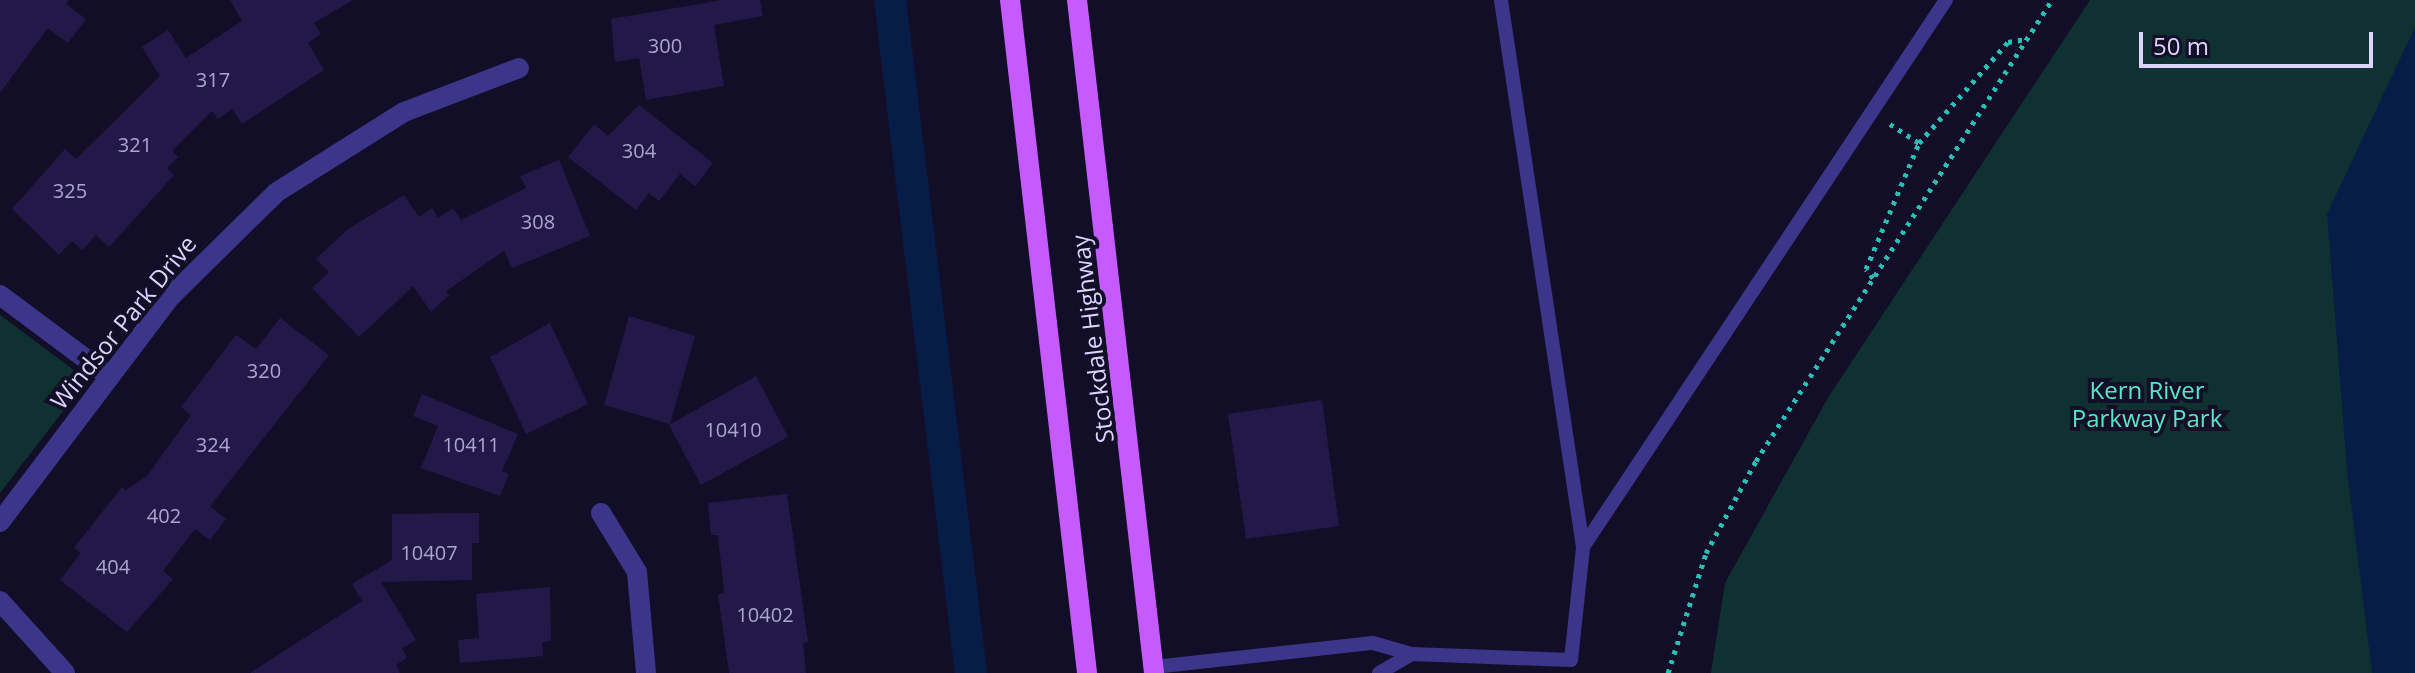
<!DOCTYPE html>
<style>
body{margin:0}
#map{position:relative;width:2415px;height:673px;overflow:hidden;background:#130e27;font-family:"Open Sans",sans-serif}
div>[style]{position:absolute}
.green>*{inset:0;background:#103131}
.water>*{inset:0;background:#071d47}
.canal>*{height:32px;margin:-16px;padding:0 16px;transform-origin:16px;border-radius:16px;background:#071d47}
.building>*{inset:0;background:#231949}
.path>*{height:5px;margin-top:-2.5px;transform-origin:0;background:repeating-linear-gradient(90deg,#28bfb9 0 4px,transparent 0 10px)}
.lane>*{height:14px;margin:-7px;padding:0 7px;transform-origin:7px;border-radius:7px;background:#3b3689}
.street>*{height:20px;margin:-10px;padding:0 10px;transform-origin:10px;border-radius:10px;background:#3b3689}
.primary>*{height:20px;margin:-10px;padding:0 10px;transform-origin:10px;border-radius:10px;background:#c55bff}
span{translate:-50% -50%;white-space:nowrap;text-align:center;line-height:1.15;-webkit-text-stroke:8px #130e27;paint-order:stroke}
.number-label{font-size:20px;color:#aca5d2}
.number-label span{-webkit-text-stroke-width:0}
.street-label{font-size:24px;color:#dad4ff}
.park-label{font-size:24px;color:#58e6c6}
.scale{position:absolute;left:2139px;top:32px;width:234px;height:36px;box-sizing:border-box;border:4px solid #dad4ff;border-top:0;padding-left:10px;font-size:24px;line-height:28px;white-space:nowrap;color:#dad4ff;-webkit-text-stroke:6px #130e27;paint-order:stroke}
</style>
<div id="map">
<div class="green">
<div style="clip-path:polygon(2090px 0,2415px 0,2415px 673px,1711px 673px,1725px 583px,1829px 396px)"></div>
<div style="clip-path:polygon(0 315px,87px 380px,0 493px)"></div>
</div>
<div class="water">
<div style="clip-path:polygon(2415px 27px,2415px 673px,2372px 673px,2347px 471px,2327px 214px)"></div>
</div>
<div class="canal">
<div style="left:890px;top:0;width:678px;rotate:83.14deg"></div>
</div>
<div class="building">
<div style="clip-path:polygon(0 0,69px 0,66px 4px,86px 19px,68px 43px,48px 28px,0 93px)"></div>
<div style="clip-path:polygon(230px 0,353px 0,314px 23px,321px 34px,308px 43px,324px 70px,242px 124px,232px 109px,218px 119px,212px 111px,172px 151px,178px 157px,167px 168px,174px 175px,109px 247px,96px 235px,82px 250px,72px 241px,59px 255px,12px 209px,65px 149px,76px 159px,160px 76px,142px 47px,168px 30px,186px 58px,242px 21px)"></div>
<div style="clip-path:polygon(722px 0,760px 0,763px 16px,714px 25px,724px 86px,646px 100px,639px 58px,615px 62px,611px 19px)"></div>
<div style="clip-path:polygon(639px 105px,713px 163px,695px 186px,680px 174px,659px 201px,649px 193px,636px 210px,568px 157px,594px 124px,608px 136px)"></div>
<div style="clip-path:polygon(559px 160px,590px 236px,512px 268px,504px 251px,446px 291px,449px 295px,431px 312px,413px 286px,359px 337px,312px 288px,329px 272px,316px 259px,348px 229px,404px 195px,419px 217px,432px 208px,438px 218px,453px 208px,461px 220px,526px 188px,520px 176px)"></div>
<div style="clip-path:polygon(629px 316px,695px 336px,670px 424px,604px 405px)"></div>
<div style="clip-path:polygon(280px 318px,329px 355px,210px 506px,226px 519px,210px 540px,195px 529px,163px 571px,173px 579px,127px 632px,60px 580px,81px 553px,74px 548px,122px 487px,126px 490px,147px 476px,191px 415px,181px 407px,236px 335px,256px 349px)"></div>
<div style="clip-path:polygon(550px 323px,588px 404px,526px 434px,490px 357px)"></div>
<div style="clip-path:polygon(756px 376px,788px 437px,701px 485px,669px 425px)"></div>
<div style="clip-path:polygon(422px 394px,518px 434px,502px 471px,509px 474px,500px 496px,421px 468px,438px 426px,413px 416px)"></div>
<div style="clip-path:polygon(1322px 400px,1339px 526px,1246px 539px,1228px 414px)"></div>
<div style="clip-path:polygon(787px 494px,808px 642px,803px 643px,806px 673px,729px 673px,718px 594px,724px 593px,718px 535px,711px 535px,708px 503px)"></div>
<div style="clip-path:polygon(479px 513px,479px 543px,472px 543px,472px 580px,381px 582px,416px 640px,402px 648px,407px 658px,396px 665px,400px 673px,250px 673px,362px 601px,352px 584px,392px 560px,392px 514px)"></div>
<div style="clip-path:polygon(550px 587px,551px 641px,542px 642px,543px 656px,460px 663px,458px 640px,479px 638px,476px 594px)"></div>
</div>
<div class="path">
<div style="left:1890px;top:124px;width:35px;rotate:33deg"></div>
<div style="left:1919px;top:143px;width:135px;rotate:-48.6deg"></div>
<div style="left:2008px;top:42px;width:19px;rotate:-9deg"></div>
<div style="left:1873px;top:278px;width:11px;rotate:-128deg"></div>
<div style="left:1866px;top:269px;width:137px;rotate:-67.2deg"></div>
<div style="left:1668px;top:673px;width:126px;rotate:-72.4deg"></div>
<div style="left:1706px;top:553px;width:105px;rotate:-61.5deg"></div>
<div style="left:1756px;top:461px;width:548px;rotate:-57.3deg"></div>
</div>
<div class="lane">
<div style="left:1583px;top:547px;width:656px;rotate:-56.43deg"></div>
<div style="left:1154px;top:667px;width:220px;rotate:-6.3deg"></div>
<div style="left:1373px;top:643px;width:41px;rotate:15.8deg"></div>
<div style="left:1412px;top:654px;width:159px;rotate:2.2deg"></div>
<div style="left:1571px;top:660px;width:114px;rotate:-83.9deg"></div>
<div style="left:1583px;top:547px;width:553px;rotate:-98.53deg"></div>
<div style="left:1379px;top:673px;width:38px;rotate:-30deg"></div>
</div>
<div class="street">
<div style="left:0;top:295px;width:137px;rotate:36.7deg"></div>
<div style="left:601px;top:513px;width:69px;rotate:58.6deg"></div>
<div style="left:637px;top:572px;width:101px;rotate:84.9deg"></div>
<div style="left:0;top:522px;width:283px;rotate:-52.9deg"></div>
<div style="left:171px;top:296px;width:148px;rotate:-44.5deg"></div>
<div style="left:277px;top:192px;width:150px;rotate:-32.2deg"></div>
<div style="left:404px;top:112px;width:123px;rotate:-20.9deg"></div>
<div style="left:0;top:601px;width:97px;rotate:47.9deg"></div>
</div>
<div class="primary">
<div style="left:1010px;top:0;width:677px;rotate:83.47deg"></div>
<div style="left:1077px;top:0;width:677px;rotate:83.47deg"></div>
</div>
<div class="number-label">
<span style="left:665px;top:45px">300</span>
<span style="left:213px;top:79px">317</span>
<span style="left:135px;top:144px">321</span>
<span style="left:639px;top:150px">304</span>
<span style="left:70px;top:190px">325</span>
<span style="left:538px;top:221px">308</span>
<span style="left:264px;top:370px">320</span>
<span style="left:733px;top:429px">10410</span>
<span style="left:213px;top:444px">324</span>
<span style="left:471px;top:444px">10411</span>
<span style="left:164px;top:515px">402</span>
<span style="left:429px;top:552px">10407</span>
<span style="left:113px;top:566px">404</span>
<span style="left:765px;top:614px">10402</span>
</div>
<div class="street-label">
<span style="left:123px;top:322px;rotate:-51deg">Windsor Park Drive</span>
<span style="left:1092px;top:339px;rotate:-97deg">Stockdale Highway</span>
</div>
<div class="park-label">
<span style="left:2147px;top:404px">Kern River<br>Parkway Park</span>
</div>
<div class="scale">50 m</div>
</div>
